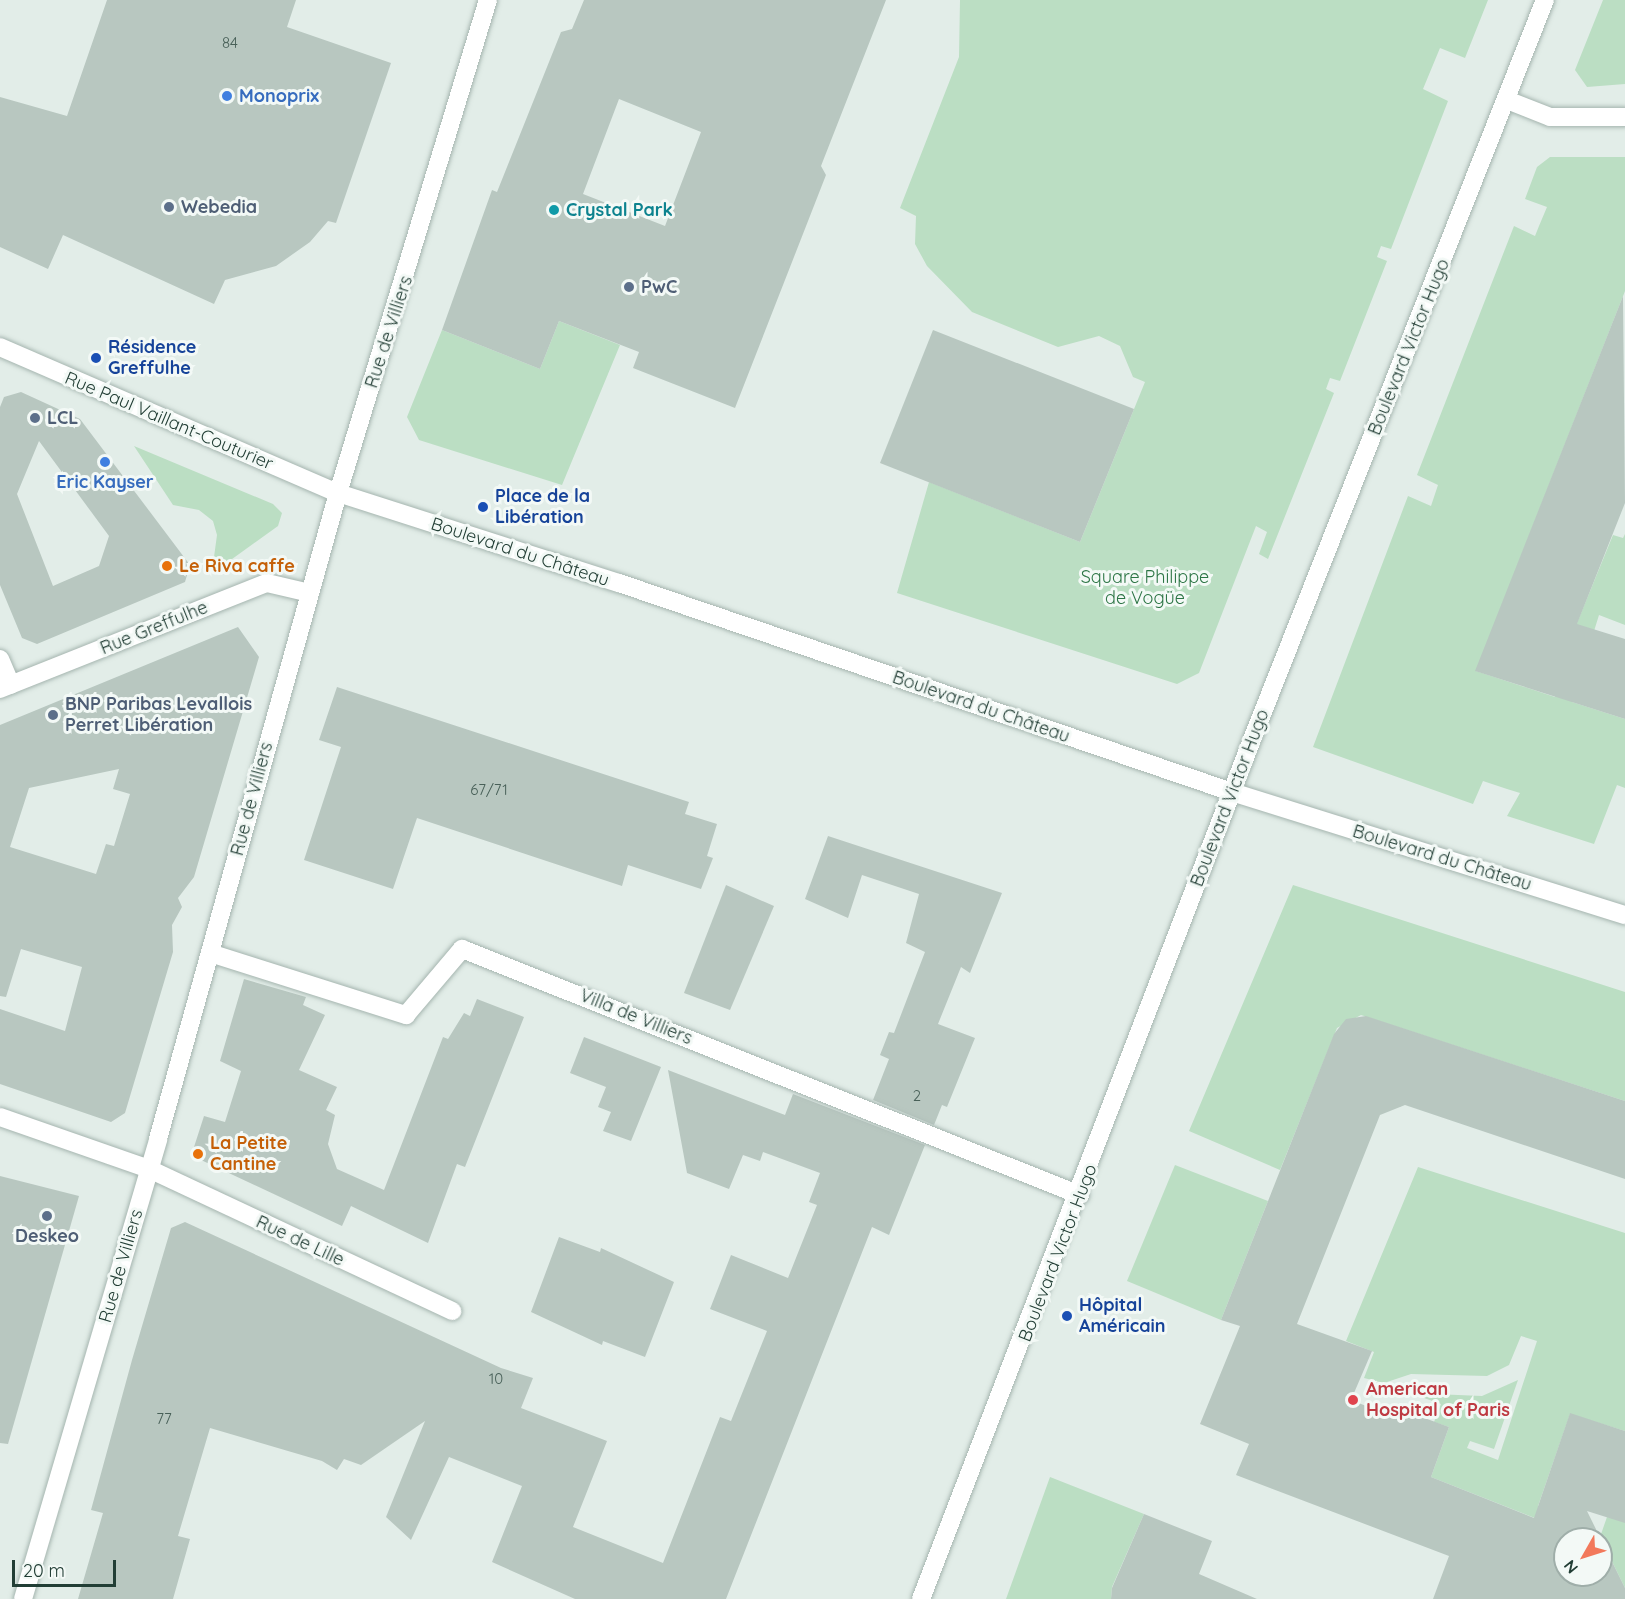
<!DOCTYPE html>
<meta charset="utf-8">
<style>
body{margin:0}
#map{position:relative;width:1625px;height:1599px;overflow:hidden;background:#e2ede8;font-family:Quicksand,sans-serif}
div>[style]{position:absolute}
.green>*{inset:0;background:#bbdec3}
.building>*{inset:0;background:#b8c7c0}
.roads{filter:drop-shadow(0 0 2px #a5b5af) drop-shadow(0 0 2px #a5b5af)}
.minor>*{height:18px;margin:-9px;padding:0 9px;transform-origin:9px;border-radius:9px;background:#fff}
.tertiary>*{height:18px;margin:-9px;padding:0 9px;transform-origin:9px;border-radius:9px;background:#fff}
.dots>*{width:16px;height:16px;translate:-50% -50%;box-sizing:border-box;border:3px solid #f3f9f6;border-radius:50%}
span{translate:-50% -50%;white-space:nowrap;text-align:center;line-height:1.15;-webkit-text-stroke:6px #f3f9f6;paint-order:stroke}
.number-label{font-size:15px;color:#486058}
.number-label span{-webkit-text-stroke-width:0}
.shop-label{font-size:18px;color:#366cbe;font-weight:700}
.left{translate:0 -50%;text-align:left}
.service-label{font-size:18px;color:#4e5e75;font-weight:700}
.culture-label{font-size:18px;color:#0d838f;font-weight:700}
.street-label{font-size:18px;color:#223e35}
.transit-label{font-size:18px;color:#164399;font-weight:700}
.food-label{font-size:18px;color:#c56008;font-weight:700}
.park-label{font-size:18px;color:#2c7545}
.health-label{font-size:18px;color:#be3a42;font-weight:700}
.north{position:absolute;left:1553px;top:1527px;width:60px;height:60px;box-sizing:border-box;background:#f3f9f6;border:2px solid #9faea9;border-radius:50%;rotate:231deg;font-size:16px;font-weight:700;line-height:24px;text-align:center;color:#223e35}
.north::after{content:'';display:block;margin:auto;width:21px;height:27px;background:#f2795b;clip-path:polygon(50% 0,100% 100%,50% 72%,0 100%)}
.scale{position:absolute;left:12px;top:1560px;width:104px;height:27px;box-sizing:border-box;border:3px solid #223e35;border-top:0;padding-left:8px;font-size:18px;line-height:21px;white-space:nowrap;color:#223e35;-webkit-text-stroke:4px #f3f9f6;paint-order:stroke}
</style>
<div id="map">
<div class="green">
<div style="clip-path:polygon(960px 0,1488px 0,1465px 58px,1440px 48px,1423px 89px,1448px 101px,1391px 249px,1381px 246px,1377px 257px,1387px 261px,1340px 381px,1330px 378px,1326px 389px,1334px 393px,1268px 559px,1259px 554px,1267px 532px,1256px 526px,1199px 673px,1177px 684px,897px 593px,929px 482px,1080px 542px,1145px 382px,1133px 377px,1120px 346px,1099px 336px,1058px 347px,972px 312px,927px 266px,915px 244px,916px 216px,900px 208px,959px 57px)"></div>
<div style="clip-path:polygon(1603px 0,1625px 0,1625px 84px,1587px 87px,1575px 70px)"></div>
<div style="clip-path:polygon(1550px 157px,1625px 157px,1625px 291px,1476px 671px,1555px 697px,1577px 623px,1613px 535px,1623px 538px,1625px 534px,1625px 625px,1599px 615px,1572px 702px,1625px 719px,1625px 788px,1617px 785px,1594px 844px,1507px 816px,1520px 793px,1507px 789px,1483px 781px,1473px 804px,1313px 747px,1408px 496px,1431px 506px,1438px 485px,1417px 475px,1514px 226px,1535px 236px,1539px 226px,1547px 207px,1525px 199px,1537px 167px)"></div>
<div style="clip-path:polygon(559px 321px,620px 345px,562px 485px,419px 440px,407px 417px,442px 330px,540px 369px)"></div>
<div style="clip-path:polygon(134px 446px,273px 504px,282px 513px,278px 526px,221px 567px,214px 557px,217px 535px,213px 521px,199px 510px,173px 505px)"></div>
<div style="clip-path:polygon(1293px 885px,1625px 992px,1625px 1101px,1361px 1015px,1337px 1028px,1280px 1170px,1189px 1131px)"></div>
<div style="clip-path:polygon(1175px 1165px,1268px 1201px,1221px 1320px,1127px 1281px)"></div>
<div style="clip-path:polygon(1418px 1167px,1625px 1233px,1625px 1431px,1570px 1414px,1538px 1506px,1545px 1522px,1431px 1477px,1449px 1427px,1434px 1422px,1441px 1404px,1410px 1393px,1482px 1396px,1518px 1380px,1494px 1449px,1470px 1441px,1467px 1448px,1498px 1460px,1537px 1341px,1521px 1336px,1509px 1365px,1487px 1376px,1411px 1374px,1384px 1383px,1364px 1378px,1374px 1352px,1346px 1341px)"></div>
<div style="clip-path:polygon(1050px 1477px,1144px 1514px,1112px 1587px,1111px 1599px,1006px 1599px)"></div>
<div style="clip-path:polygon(1607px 1517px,1625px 1520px,1625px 1588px,1600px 1537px)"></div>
</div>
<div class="building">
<div style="clip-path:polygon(107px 0,296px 0,287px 27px,391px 63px,336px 223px,328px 221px,310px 242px,276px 266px,225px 280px,214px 304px,63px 235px,48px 269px,0 247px,0 97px,67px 116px)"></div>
<div style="clip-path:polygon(evenodd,584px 0,886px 0,821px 166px,826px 175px,735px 408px,633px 368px,639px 352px,559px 321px,540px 369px,442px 330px,492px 190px,497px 192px,561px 32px,572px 29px,584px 0,619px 99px,701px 132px,665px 226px,583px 194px,619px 99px)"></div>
<div style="clip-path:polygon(1623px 296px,1625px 503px,1577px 624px,1625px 639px,1625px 719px,1475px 671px)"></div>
<div style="clip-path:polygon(933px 330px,1134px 409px,1080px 542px,880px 463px)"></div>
<div style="clip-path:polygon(evenodd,21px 392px,80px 419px,190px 565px,185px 582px,37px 644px,22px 638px,0 585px,0 407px,4px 397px,21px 392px,39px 441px,109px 536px,99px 566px,53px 586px,17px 494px,39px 441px)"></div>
<div style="clip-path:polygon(evenodd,238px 627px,259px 657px,194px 877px,178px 898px,182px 907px,172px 925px,173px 952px,125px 1113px,111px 1122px,0 1084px,0 1009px,65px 1031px,82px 967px,21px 949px,6px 997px,0 996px,0 725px,238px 627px,119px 769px,113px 789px,130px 794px,114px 846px,106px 844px,96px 874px,10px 847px,29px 788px,119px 769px)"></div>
<div style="clip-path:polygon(337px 687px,689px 802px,685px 814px,717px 824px,707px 856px,713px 858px,701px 889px,628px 865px,622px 886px,417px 818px,393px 889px,304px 860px,341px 747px,319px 740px)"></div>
<div style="clip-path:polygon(828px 836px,1002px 893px,970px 973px,961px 967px,938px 1024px,975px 1038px,947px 1107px,942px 1105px,934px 1125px,873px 1100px,889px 1059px,880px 1055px,889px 1032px,894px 1033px,925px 952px,906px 943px,919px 894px,862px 875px,848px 918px,805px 899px)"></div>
<div style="clip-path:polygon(726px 885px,774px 906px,730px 1010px,684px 993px)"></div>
<div style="clip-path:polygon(244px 979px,306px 997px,303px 1005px,325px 1015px,299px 1070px,337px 1087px,326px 1110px,335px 1115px,328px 1144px,337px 1169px,384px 1190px,443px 1037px,448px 1039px,464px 1013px,470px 1016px,477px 999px,524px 1017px,465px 1167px,457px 1164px,428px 1243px,351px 1206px,342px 1226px,201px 1160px,194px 1147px,204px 1116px,225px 1122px,241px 1071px,220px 1061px)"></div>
<div style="clip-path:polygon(evenodd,1366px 1016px,1625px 1101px,1625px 1179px,1405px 1105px,1380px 1115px,1297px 1324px,1372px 1351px,1351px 1400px,1404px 1421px,1408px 1412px,1449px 1427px,1431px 1477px,1534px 1518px,1570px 1413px,1625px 1431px,1625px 1523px,1587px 1511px,1625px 1588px,1625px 1599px,1433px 1599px,1449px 1556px,1236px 1475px,1249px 1444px,1200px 1424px,1240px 1326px,1221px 1320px,1334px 1034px,1346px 1019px,1366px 1016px,1565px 1539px,1601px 1539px,1601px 1575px,1565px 1575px,1565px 1539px)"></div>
<div style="clip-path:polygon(584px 1037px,661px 1067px,631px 1141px,603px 1131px,611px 1112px,598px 1107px,606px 1087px,570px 1073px)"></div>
<div style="clip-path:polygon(668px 1070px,785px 1115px,793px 1094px,925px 1145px,889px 1235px,872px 1227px,726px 1599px,575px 1599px,492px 1562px,522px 1486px,449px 1457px,411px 1540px,386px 1517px,425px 1421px,361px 1465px,344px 1459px,337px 1470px,322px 1461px,210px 1428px,178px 1536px,190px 1539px,173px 1599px,78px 1599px,103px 1513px,91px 1510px,132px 1360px,171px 1228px,185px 1222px,501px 1368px,533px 1378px,521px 1408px,607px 1441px,573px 1527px,663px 1563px,720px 1417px,731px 1421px,767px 1331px,710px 1309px,731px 1255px,788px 1278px,817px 1205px,809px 1202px,820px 1173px,763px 1152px,760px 1161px,743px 1155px,729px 1189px,687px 1173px)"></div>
<div style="clip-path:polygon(0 1176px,79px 1196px,8px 1444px,0 1443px)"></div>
<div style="clip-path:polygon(559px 1237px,600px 1252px,601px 1248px,674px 1282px,645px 1357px,603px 1341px,602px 1345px,531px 1312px)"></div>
<div style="clip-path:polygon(1144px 1514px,1212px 1541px,1199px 1574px,1257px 1599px,1111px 1599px,1112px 1588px)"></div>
</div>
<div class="roads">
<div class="minor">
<div style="left:1507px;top:100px;width:46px;rotate:21.6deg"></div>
<div style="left:1550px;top:117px;width:75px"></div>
<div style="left:0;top:347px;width:368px;rotate:23.4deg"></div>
<div style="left:0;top:659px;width:28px;rotate:67deg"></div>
<div style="left:0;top:689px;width:287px;rotate:-21.7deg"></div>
<div style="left:267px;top:583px;width:44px;rotate:13.1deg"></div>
<div style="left:210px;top:953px;width:206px;rotate:17.6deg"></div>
<div style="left:406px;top:1015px;width:87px;rotate:-49.7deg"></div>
<div style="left:462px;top:949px;width:665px;rotate:21.71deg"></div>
<div style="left:0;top:1117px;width:158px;rotate:19.2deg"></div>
<div style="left:149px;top:1169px;width:335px;rotate:25.1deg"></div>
</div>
<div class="tertiary">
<div style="left:338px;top:493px;width:295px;rotate:17.8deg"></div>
<div style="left:619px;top:583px;width:648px;rotate:18.83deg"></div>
<div style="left:1232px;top:792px;width:412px;rotate:17.4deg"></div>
<div style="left:23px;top:1599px;width:479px;rotate:-73.6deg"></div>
<div style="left:158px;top:1139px;width:671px;rotate:-74.43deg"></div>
<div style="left:338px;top:493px;width:515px;rotate:-73.08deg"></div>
<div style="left:921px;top:1599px;width:918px;rotate:-68.94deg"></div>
<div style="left:1251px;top:742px;width:798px;rotate:-68.39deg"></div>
</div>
</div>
<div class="dots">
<div style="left:227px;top:96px;background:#3f7fe0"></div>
<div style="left:169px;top:207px;background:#5c6f8a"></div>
<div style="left:554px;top:210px;background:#0f9aa8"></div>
<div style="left:629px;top:287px;background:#5c6f8a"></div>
<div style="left:96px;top:358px;background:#1a4fb4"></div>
<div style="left:35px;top:418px;background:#5c6f8a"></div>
<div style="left:105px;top:462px;background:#3f7fe0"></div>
<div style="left:483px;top:507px;background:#1a4fb4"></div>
<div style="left:167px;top:566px;background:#e8710a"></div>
<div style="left:53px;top:715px;background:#5c6f8a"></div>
<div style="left:198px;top:1154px;background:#e8710a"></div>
<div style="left:47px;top:1216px;background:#5c6f8a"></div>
<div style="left:1067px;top:1316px;background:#1a4fb4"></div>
<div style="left:1353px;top:1400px;background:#e0444e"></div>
</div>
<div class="number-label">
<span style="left:230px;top:43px">84</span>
<span style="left:489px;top:790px">67/71</span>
<span style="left:917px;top:1096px">2</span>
<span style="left:496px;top:1379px">10</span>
<span style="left:164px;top:1419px">77</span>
</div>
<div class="shop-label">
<span class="left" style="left:239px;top:96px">Monoprix</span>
<span style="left:105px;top:482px">Eric Kayser</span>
</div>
<div class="service-label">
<span class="left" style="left:181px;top:207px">Webedia</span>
<span class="left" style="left:641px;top:287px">PwC</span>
<span class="left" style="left:47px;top:418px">LCL</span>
<span class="left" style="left:65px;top:715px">BNP Paribas Levallois<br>Perret Libération</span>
<span style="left:47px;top:1236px">Deskeo</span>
</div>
<div class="culture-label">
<span class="left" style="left:566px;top:210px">Crystal Park</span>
</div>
<div class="street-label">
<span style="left:389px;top:332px;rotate:-72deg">Rue de Villiers</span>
<span style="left:1409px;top:347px;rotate:-68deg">Boulevard Victor Hugo</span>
<span style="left:169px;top:421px;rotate:23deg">Rue Paul Vaillant-Couturier</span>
<span style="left:520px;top:552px;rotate:18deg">Boulevard du Château</span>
<span style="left:154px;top:628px;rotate:-22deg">Rue Greffulhe</span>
<span style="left:981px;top:707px;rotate:19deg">Boulevard du Château</span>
<span style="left:1230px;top:798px;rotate:-69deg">Boulevard Victor Hugo</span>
<span style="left:252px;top:799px;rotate:-75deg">Rue de Villiers</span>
<span style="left:1442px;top:858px;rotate:17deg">Boulevard du Château</span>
<span style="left:636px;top:1017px;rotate:22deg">Villa de Villiers</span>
<span style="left:300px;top:1241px;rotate:25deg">Rue de Lille</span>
<span style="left:1058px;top:1253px;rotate:-69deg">Boulevard Victor Hugo</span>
<span style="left:121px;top:1266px;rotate:-74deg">Rue de Villiers</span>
</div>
<div class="transit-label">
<span class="left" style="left:108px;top:358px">Résidence<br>Greffulhe</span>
<span class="left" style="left:495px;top:507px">Place de la<br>Libération</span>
<span class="left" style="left:1079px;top:1316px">Hôpital<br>Américain</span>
</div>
<div class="food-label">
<span class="left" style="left:179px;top:566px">Le Riva caffe</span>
<span class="left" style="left:210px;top:1154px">La Petite<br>Cantine</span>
</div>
<div class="park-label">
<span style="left:1145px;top:588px">Square Philippe<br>de Vogüe</span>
</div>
<div class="health-label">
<span class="left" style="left:1366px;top:1400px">American<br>Hospital of Paris</span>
</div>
<div class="north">N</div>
<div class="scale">20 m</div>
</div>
